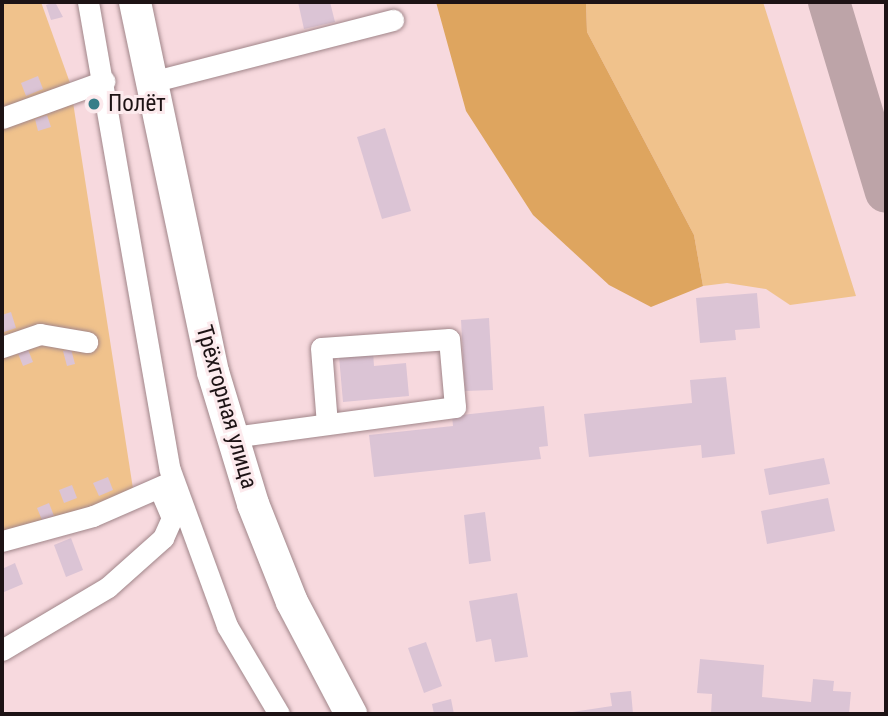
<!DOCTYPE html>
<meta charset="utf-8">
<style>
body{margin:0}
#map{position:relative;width:888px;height:716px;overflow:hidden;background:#f7d9de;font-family:"Roboto Condensed",sans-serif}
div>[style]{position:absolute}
.green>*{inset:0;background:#f0c28c}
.forest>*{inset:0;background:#dea55f}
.taxiway>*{height:42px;margin:-21px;padding:0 21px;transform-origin:21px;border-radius:21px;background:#bda4a8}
.building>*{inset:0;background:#dbc4d5}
.roads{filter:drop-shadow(0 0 2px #a08589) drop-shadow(0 0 2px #a08589)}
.minor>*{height:21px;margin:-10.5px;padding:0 10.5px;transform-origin:10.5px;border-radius:10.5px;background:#fff}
.highway>*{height:32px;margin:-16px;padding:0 16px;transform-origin:16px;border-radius:16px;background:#fff}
.dots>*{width:19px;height:19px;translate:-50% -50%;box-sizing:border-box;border:4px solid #fceaed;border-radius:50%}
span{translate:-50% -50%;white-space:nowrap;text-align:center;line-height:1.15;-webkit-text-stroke:6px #fceaed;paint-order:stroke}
.poi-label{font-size:23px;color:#1d1315}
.left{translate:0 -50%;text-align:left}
.street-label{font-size:23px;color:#1d1315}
.frame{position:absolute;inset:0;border:4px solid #1d1315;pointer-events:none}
</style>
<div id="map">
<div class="green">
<div style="clip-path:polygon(2px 2px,41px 2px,70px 83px,136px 508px,2px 547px)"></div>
<div style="clip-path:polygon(586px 2px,763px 2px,856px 296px,790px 305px,766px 289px,727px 283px,703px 286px,694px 235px,587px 32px)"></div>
</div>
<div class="forest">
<div style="clip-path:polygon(436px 2px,586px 2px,587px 32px,694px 235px,703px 286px,651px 307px,609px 285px,533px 215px,466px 111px)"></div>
</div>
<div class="taxiway">
<div style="left:829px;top:2px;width:198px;rotate:73.3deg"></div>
</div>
<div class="building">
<div style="clip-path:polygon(55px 2px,63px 17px,51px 20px,46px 5px)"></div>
<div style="clip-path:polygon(298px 2px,330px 2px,335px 22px,304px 29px)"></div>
<div style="clip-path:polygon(38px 76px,43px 89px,26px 96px,21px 83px)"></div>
<div style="clip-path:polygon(47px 115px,51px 127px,38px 131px,35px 119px)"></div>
<div style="clip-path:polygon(385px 128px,411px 211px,382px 219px,357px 137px)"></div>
<div style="clip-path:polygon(757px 293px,760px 328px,735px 330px,736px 340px,700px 343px,696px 298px)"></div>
<div style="clip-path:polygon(11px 312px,16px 328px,4px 332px,2px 315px)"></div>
<div style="clip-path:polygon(489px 318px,493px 390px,465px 391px,461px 320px)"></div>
<div style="clip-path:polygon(27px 347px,33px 362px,23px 366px,17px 351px)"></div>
<div style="clip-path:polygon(71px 349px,75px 364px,67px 366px,63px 351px)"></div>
<div style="clip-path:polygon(373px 352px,374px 366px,406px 363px,409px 396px,343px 402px,339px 356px)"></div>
<div style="clip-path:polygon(726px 377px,735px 454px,702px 458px,701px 445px,589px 457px,584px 414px,692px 403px,690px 380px)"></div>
<div style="clip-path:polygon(544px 406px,548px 446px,539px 447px,541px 459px,374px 477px,369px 435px,453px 426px,452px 416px)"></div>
<div style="clip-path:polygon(824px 458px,830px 484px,769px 495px,764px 469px)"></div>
<div style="clip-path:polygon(108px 477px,113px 490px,99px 496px,93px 483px)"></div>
<div style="clip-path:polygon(72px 485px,77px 498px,64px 503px,59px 490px)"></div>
<div style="clip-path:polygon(828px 498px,835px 531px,767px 544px,761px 511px)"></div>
<div style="clip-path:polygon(49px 503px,54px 516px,42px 520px,37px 508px)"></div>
<div style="clip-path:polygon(485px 512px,491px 561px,469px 564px,464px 515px)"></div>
<div style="clip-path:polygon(71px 538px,83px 570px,66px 577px,54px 545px)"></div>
<div style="clip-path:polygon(15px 563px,23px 584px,4px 592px,2px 569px)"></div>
<div style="clip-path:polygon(517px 593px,528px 657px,495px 662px,491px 639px,476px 642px,469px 601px)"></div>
<div style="clip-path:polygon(426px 642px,442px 686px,424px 693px,408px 648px)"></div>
<div style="clip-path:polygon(700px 659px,764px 665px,762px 697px,811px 702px,813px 679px,834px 681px,833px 691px,851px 692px,849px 714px,711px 714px,712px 694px,697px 693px)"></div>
<div style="clip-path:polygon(631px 691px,633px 714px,559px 714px,612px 706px,610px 693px)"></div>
<div style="clip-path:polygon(451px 699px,454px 714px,434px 714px,432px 704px)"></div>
</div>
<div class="roads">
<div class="minor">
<div style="left:88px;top:2px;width:475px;rotate:80.1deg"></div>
<div style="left:170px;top:470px;width:166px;rotate:69.9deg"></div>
<div style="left:227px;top:626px;width:102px;rotate:59.4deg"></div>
<div style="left:151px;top:82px;width:250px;rotate:-14.4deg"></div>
<div style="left:2px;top:118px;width:109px;rotate:-19.9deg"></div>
<div style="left:2px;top:347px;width:40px;rotate:-18.9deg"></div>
<div style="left:40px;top:334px;width:48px;rotate:9.7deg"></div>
<div style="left:233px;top:437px;width:224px;rotate:-7.7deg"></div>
<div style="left:455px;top:407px;width:68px;rotate:-95deg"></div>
<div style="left:449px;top:339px;width:128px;rotate:176deg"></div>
<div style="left:321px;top:348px;width:76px;rotate:85.5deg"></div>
<div style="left:2px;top:541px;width:94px;rotate:-15.4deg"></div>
<div style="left:93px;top:516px;width:85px;rotate:-23.6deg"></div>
<div style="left:2px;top:650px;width:123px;rotate:-30.7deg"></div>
<div style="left:108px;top:587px;width:74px;rotate:-41.7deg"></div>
<div style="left:163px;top:538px;width:22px;rotate:-66deg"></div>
<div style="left:172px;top:518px;width:33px;rotate:-113deg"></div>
</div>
<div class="highway">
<div style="left:135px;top:2px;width:378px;rotate:78.1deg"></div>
<div style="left:213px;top:372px;width:138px;rotate:73.1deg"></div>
<div style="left:253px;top:504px;width:105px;rotate:68.3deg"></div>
<div style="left:292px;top:602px;width:127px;rotate:62.2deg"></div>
</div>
</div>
<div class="dots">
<div style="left:94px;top:104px;background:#367d88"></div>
</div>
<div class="poi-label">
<span class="left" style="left:108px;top:104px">Полёт</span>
</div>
<div class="street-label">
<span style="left:226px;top:407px;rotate:74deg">Трёхгорная улица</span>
</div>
<div class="frame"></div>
</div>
